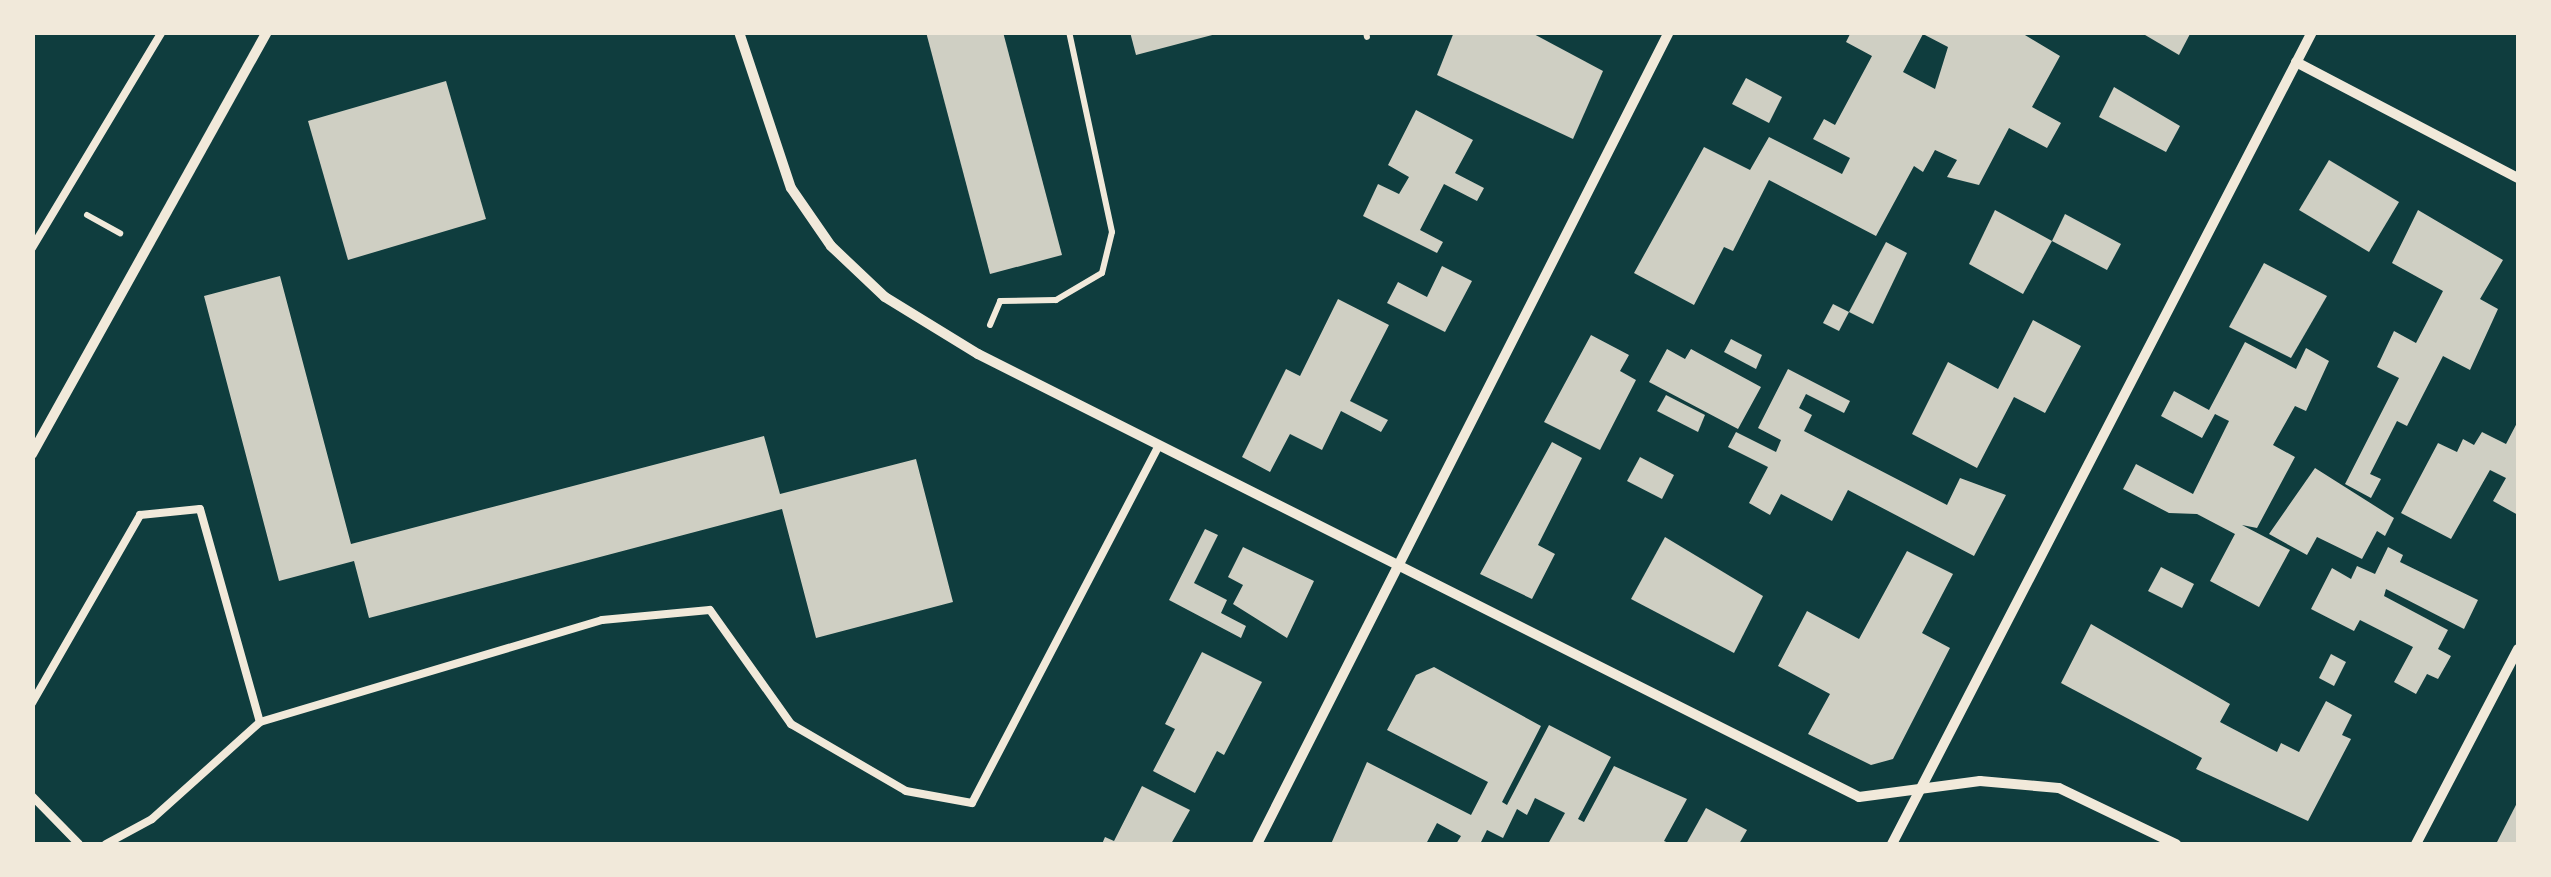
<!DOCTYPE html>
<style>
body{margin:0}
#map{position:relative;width:2551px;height:877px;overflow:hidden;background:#0f3d3e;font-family:Poppins,sans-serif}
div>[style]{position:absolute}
.building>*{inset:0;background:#cfcfc3}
.path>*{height:6px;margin:-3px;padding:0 3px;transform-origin:3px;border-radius:3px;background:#f1e9da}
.service>*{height:8px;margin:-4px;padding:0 4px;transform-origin:4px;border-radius:4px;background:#f1e9da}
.minor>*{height:10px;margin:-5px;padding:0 5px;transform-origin:5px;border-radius:5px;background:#f1e9da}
span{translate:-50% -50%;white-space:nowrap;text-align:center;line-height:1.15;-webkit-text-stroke:9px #f1e9da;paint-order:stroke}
.frame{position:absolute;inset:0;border:35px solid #f1e9da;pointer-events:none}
</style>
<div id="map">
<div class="building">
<div style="clip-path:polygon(926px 32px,1003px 32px,1062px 255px,990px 274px)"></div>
<div style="clip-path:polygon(1130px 32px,1216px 32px,1216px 34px,1136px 55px)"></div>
<div style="clip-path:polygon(1454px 32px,1530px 32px,1603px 71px,1573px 139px,1437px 75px)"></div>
<div style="clip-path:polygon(evenodd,1851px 32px,2020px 32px,2060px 56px,2032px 107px,2061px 123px,2047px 148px,2009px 128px,1979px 185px,1947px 177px,1957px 160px,1935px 150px,1923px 172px,1914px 166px,1876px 236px,1769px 180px,1733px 251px,1724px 247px,1694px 305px,1634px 273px,1704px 147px,1750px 170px,1769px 137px,1842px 174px,1850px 158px,1813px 139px,1824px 119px,1835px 125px,1872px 56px,1846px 42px,1851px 32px,1923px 34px,1948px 47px,1935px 89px,1903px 72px,1923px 34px)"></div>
<div style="clip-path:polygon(2140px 32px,2191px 32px,2179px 55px)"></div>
<div style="clip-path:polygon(1746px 78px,1782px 97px,1769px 123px,1732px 104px)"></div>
<div style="clip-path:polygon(446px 81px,486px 219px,348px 260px,308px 121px)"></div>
<div style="clip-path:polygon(2114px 87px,2180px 126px,2166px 152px,2099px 117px)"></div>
<div style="clip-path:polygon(1416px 110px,1473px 140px,1455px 173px,1484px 188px,1477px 201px,1444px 184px,1420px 230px,1443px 242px,1437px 253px,1363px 216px,1378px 184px,1399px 194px,1409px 177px,1388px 165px)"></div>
<div style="clip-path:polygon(2329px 160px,2399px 202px,2369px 252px,2299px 210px)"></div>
<div style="clip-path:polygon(1995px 210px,2052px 241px,2023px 294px,1969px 264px)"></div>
<div style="clip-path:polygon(2418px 210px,2503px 260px,2480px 299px,2498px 309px,2470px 370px,2443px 356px,2407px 426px,2397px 421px,2370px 474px,2381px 479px,2371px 498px,2345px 484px,2399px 378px,2377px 367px,2394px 331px,2416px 343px,2443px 291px,2392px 263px)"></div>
<div style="clip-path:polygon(2065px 214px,2121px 244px,2107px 270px,2052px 241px)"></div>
<div style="clip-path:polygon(1886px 242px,1907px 253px,1873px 324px,1849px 312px)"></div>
<div style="clip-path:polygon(2264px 263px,2327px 296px,2291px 358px,2229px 327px)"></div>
<div style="clip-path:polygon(1442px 266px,1472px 281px,1445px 332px,1387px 303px,1398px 282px,1427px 297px)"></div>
<div style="clip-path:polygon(280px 276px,351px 544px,764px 436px,780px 494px,916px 459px,953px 602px,816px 638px,782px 509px,369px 618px,354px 561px,279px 581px,204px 296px)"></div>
<div style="clip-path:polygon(1338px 299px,1389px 325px,1350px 401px,1388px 420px,1381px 432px,1341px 411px,1322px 450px,1290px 434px,1270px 472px,1242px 457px,1286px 369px,1300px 376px)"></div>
<div style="clip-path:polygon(1833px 304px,1849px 312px,1839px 331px,1823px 323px)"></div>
<div style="clip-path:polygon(2033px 320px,2081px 346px,2045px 413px,2014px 397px,1977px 468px,1912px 434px,1948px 362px,1998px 389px)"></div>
<div style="clip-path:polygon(1591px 335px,1629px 355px,1620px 371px,1636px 380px,1600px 450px,1544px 422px)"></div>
<div style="clip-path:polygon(1731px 339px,1762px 355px,1756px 369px,1724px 352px)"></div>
<div style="clip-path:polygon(2245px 342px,2296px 369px,2306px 348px,2329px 361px,2306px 411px,2295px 406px,2273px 445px,2295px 457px,2257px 528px,2242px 525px,2290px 550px,2259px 607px,2210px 581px,2235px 534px,2197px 514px,2169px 513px,2123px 489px,2136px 464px,2193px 494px,2229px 421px,2215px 414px,2202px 438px,2161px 416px,2174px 391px,2209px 410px)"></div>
<div style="clip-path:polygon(1667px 349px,1685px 359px,1691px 349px,1761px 387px,1738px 429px,1649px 382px)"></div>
<div style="clip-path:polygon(1788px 369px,1850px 401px,1844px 413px,1806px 394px,1799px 408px,1812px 415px,1804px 431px,1947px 505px,1960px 478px,2006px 495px,1974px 556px,1848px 490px,1832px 521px,1781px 494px,1770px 515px,1749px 503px,1768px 467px,1728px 447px,1736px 432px,1776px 452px,1781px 440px,1758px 428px)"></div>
<div style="clip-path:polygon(1666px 395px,1705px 415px,1698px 432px,1657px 411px)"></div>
<div style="clip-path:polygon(2518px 421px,2518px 515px,2493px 501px,2506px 478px,2490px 470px,2451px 539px,2401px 513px,2438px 443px,2457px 452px,2463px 439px,2474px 445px,2482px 432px,2506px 444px)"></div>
<div style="clip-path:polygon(1552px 442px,1582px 458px,1538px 545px,1555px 554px,1532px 599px,1480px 574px)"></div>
<div style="clip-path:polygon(1640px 457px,1674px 475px,1662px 499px,1627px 481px)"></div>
<div style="clip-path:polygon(2315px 468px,2394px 518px,2385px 536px,2377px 531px,2362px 559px,2317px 537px,2307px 555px,2269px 534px)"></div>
<div style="clip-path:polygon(1205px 529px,1218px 535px,1194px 583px,1227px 600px,1221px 613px,1246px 626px,1241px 638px,1169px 600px)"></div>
<div style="clip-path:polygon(1665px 537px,1763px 596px,1734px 653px,1631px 599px)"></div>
<div style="clip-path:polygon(1243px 547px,1314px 581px,1287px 638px,1233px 604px,1243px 585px,1228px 577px)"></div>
<div style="clip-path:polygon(2388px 547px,2403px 555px,2400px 562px,2478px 600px,2464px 629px,2386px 589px,2384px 596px,2448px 630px,2438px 649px,2451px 656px,2438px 679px,2427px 674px,2416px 694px,2394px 682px,2413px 647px,2360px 620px,2354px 631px,2311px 609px,2332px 568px,2351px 579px,2357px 566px,2375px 574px)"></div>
<div style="clip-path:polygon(1907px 551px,1953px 574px,1922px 633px,1950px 648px,1893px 759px,1871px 765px,1808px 734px,1830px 694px,1778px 666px,1807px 611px,1859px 639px)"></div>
<div style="clip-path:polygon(2161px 567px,2194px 584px,2182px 608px,2148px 591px)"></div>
<div style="clip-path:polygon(2091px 624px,2230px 704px,2220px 722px,2277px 752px,2281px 743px,2299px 752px,2326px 701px,2352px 715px,2342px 735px,2351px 739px,2308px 821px,2196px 769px,2202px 758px,2061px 683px)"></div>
<div style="clip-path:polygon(1202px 652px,1262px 682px,1224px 755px,1217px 751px,1195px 793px,1153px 771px,1175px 729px,1165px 724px)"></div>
<div style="clip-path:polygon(2331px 654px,2346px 662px,2334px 686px,2319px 678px)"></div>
<div style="clip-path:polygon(1434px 667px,1541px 726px,1502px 802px,1507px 805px,1549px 725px,1611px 757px,1578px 819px,1584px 822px,1614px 766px,1687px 799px,1664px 841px,1671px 844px,1548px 844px,1565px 813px,1535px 798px,1527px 815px,1517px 809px,1503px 838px,1487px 830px,1480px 844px,1456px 844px,1461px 836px,1437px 823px,1426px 844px,1331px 844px,1367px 762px,1471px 815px,1488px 782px,1387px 730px,1416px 675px)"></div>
<div style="clip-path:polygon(1142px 786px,1190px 810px,1171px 844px,1102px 844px,1105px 837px,1114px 841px)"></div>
<div style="clip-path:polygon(2518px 801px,2518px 844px,2496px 844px)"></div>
<div style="clip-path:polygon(1706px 808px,1747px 830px,1739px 844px,1686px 844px)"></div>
</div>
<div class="path">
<div style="left:1366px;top:32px;width:5px;rotate:79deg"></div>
<div style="left:87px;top:215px;width:38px;rotate:29deg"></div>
<div style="left:990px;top:325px;width:26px;rotate:-67deg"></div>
<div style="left:1000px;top:301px;width:56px;rotate:-1deg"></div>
<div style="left:1056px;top:300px;width:53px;rotate:-30.4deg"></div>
<div style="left:1102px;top:273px;width:42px;rotate:-76.3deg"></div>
<div style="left:1112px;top:232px;width:205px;rotate:-102.1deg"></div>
</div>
<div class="service">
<div style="left:32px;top:248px;width:252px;rotate:-59deg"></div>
<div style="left:32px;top:703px;width:217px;rotate:-60.1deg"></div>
<div style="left:140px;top:515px;width:60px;rotate:-5.7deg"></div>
<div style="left:200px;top:509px;width:221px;rotate:74.3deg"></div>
<div style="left:32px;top:796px;width:67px;rotate:45.6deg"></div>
<div style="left:106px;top:844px;width:52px;rotate:-28.5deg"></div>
<div style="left:152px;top:819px;width:145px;rotate:-41.9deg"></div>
<div style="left:260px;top:722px;width:357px;rotate:-16.6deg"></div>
<div style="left:602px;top:620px;width:108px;rotate:-5.3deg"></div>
<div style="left:710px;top:610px;width:140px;rotate:54.6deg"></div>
<div style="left:791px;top:724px;width:133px;rotate:30.2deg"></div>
<div style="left:906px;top:791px;width:67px;rotate:10.3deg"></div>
<div style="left:972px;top:803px;width:404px;rotate:-62.4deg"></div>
</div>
<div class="minor">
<div style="left:739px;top:32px;width:164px;rotate:71.6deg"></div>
<div style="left:791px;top:188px;width:70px;rotate:55.4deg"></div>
<div style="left:831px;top:246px;width:74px;rotate:43.4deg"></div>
<div style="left:885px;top:297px;width:109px;rotate:31.5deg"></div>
<div style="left:978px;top:354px;width:986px;rotate:26.69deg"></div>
<div style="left:1859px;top:797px;width:122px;rotate:-7.5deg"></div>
<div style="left:1980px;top:781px;width:79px;rotate:5.1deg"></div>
<div style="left:2059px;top:788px;width:130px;rotate:25.6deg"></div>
<div style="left:2296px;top:62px;width:250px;rotate:27.6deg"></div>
<div style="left:32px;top:454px;width:483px;rotate:-60.9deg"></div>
<div style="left:1257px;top:844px;width:911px;rotate:-63.1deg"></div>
<div style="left:1892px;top:844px;width:914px;rotate:-62.65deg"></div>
<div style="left:2416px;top:844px;width:220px;rotate:-62.4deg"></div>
</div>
<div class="frame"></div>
</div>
